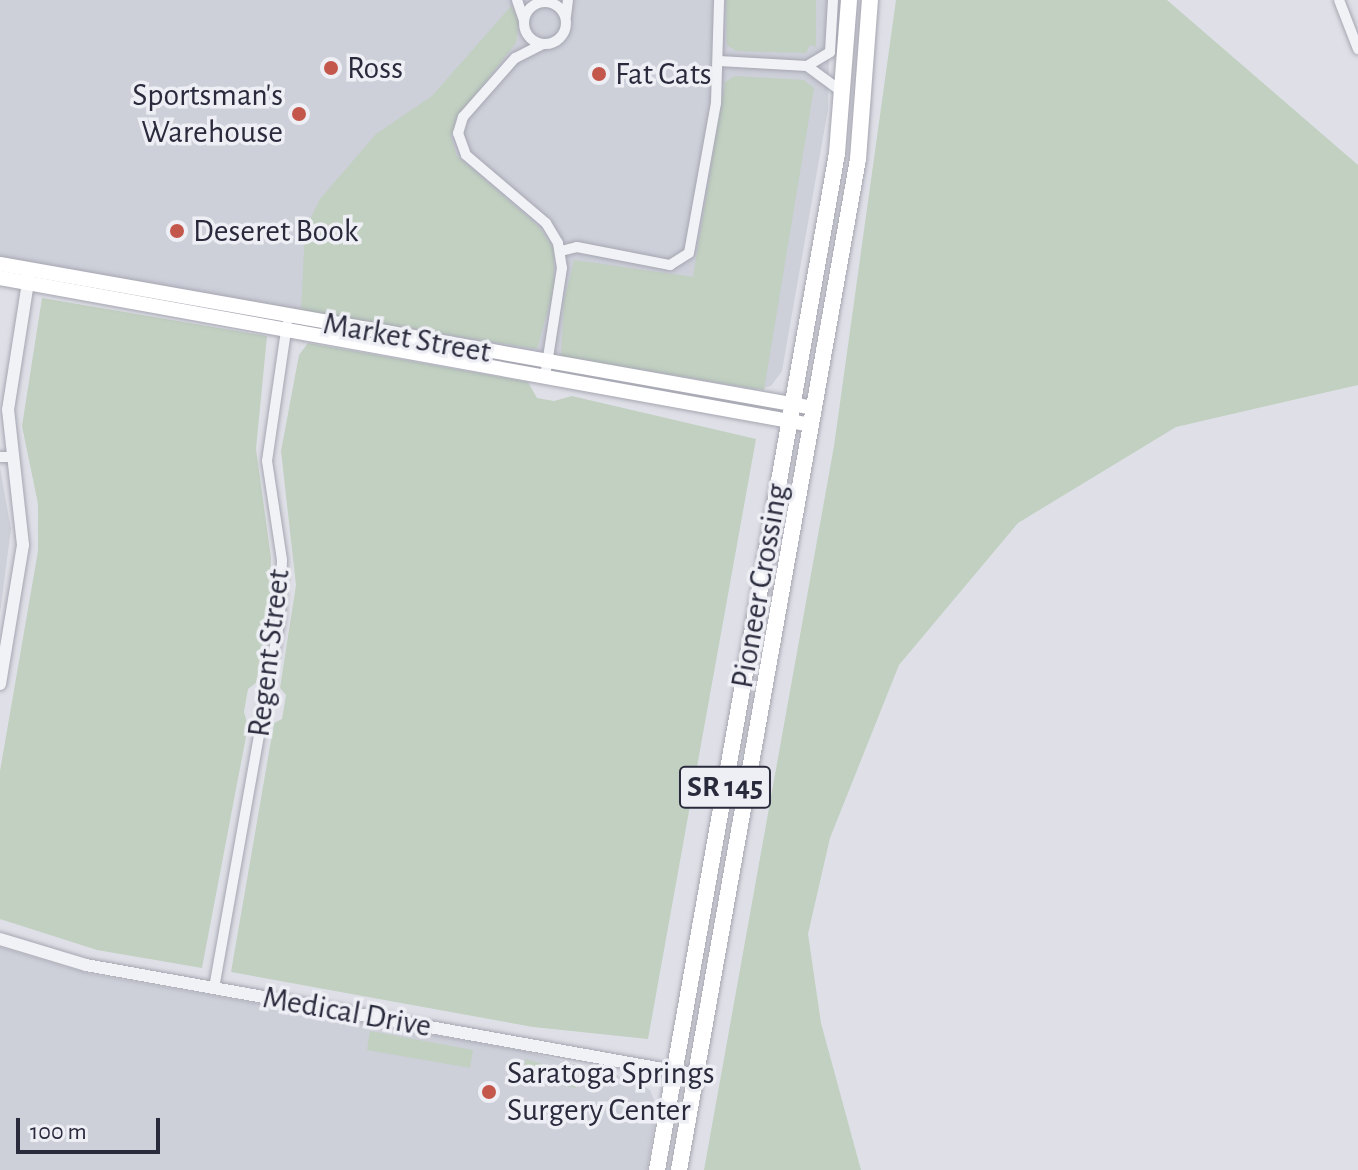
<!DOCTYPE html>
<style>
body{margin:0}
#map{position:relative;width:1358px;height:1170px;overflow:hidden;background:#dfe0e7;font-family:"Alegreya Sans",sans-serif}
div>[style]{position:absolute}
.built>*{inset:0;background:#cdcfd9}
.green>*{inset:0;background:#c1d0c1}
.roads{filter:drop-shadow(0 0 2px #a5a6b1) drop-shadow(0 0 2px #a5a6b1)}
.minor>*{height:10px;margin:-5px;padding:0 5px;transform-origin:5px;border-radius:5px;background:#f1f2f6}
.minor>.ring{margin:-5px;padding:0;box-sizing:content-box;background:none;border:10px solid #f1f2f6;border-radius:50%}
.tertiary>*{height:12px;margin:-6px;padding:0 6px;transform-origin:6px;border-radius:6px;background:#f1f2f6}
.secondary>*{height:14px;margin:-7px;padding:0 7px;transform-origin:7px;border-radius:7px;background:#fff}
.trunk>*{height:16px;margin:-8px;padding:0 8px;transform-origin:8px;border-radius:8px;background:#fff}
.dots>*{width:22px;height:22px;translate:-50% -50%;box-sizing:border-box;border:4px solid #eeeff5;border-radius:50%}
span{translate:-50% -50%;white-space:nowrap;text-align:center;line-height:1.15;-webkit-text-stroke:7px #eeeff5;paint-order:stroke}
.shield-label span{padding:2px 6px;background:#eeeff5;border:2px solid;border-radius:6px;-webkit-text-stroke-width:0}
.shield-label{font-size:30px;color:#292b3d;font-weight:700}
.poi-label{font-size:32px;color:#292b3d}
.left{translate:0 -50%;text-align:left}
.right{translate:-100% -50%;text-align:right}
.street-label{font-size:32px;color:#292b3d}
.scale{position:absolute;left:16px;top:1118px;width:144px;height:36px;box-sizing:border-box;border:4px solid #292b3d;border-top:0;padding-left:10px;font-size:24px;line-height:28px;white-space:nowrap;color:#292b3d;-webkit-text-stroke:6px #eeeff5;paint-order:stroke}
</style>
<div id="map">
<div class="built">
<div style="clip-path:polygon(0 0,830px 0,828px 109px,782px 371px,771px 386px,756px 390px,0 259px)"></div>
<div style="clip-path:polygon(0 468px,11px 529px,0 613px)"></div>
<div style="clip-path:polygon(0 947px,90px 974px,523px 1051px,635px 1080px,650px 1090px,657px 1107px,647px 1170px,0 1170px)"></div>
</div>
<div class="green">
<div style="clip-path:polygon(726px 0,816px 0,816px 47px,810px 45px,806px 53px,736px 51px,727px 45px)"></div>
<div style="clip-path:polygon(896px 0,1167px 0,1358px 165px,1358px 385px,1176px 427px,1018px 523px,899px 665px,830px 838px,808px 934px,821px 1023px,861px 1170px,704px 1170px,834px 446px)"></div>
<div style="clip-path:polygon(511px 6px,519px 21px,516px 43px,456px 119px,451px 137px,457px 156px,538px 226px,554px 249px,554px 288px,537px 349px,301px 311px,305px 230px,320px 199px,376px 134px,432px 96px)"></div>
<div style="clip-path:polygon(735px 76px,804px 80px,814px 88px,764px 390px,561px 356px,564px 301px,574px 260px,693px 277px,725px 82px)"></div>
<div style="clip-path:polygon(42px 298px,267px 336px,256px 449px,271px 558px,270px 601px,256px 683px,248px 689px,244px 712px,248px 726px,202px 968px,97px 950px,0 919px,0 771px,38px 551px,38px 504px,22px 426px)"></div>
<div style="clip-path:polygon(308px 343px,528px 382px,537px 398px,554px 401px,572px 396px,756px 439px,648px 1039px,533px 1027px,231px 972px,274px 723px,282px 719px,286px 695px,280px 688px,296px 585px,281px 451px,299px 355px)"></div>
<div style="clip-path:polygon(370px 1031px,473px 1050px,470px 1068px,367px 1050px)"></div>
<div style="clip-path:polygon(526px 1059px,579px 1076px,576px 1088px,522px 1077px)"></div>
</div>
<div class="roads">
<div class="minor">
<div style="left:517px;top:0;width:21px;rotate:71deg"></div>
<div style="left:1339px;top:0;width:53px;rotate:68.8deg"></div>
<div class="ring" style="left:524px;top:2px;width:32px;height:32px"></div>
<div style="left:566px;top:16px;width:16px;rotate:-83deg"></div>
<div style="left:543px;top:44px;width:31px;rotate:153deg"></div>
<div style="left:515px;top:58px;width:79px;rotate:131.4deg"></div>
<div style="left:463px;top:117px;width:17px;rotate:107deg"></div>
<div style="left:458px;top:133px;width:23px;rotate:70deg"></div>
<div style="left:466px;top:155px;width:105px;rotate:40.4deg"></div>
<div style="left:546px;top:223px;width:23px;rotate:59deg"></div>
<div style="left:558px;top:243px;width:25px;rotate:81deg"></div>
<div style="left:562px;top:268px;width:110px;rotate:98.9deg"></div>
<div style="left:719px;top:61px;width:88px;rotate:3.3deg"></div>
<div style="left:807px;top:66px;width:42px;rotate:36.3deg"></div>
<div style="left:807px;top:66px;width:27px;rotate:-31deg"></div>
<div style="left:830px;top:52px;width:52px;rotate:-86.7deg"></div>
<div style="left:561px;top:251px;width:16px;rotate:-14deg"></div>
<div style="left:577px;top:247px;width:95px;rotate:11deg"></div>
<div style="left:670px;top:265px;width:22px;rotate:-32deg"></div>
<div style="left:689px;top:253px;width:152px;rotate:-79.8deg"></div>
<div style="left:716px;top:103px;width:103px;rotate:-88.3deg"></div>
<div style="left:0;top:457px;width:13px"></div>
<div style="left:214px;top:988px;width:377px;rotate:-79.9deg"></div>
<div style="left:280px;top:617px;width:57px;rotate:-88deg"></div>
<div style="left:282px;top:560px;width:100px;rotate:-98.6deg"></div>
<div style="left:267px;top:461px;width:138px;rotate:-81.7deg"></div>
</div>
<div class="tertiary">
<div style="left:0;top:684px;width:141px;rotate:-80.6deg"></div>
<div style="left:23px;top:545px;width:136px;rotate:-96.3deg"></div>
<div style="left:8px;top:410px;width:136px;rotate:-81.1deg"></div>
<div style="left:0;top:939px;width:90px;rotate:16.8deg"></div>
<div style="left:86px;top:965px;width:620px;rotate:10.22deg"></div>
</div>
<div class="secondary">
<div style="left:0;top:264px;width:827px;rotate:10.03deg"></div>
<div style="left:0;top:278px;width:824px;rotate:10.27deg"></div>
</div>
<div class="trunk">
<div style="left:657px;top:1170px;width:1033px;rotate:-79.96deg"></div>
<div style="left:837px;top:153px;width:153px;rotate:-85.5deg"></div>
<div style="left:679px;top:1170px;width:1027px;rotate:-79.96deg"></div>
<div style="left:858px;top:159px;width:159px;rotate:-85.7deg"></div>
</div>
</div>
<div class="dots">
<div style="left:331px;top:68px;background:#c4574c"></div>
<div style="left:599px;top:74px;background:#c4574c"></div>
<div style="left:299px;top:114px;background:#c4574c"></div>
<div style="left:177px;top:231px;background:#c4574c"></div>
<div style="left:489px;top:1092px;background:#c4574c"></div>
</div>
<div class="shield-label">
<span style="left:725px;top:787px">SR 145</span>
</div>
<div class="poi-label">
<span class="left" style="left:347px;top:68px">Ross</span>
<span class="left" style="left:615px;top:74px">Fat Cats</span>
<span class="right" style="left:283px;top:114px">Sportsman's<br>Warehouse</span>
<span class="left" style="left:193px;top:231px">Deseret Book</span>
<span class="left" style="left:507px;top:1092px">Saratoga Springs<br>Surgery Center</span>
</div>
<div class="street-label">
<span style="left:407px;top:338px;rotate:10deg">Market Street</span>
<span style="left:760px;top:586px;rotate:-80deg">Pioneer Crossing</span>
<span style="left:269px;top:653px;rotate:-83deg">Regent Street</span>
<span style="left:347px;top:1012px;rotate:10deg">Medical Drive</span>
</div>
<div class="scale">100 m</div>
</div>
